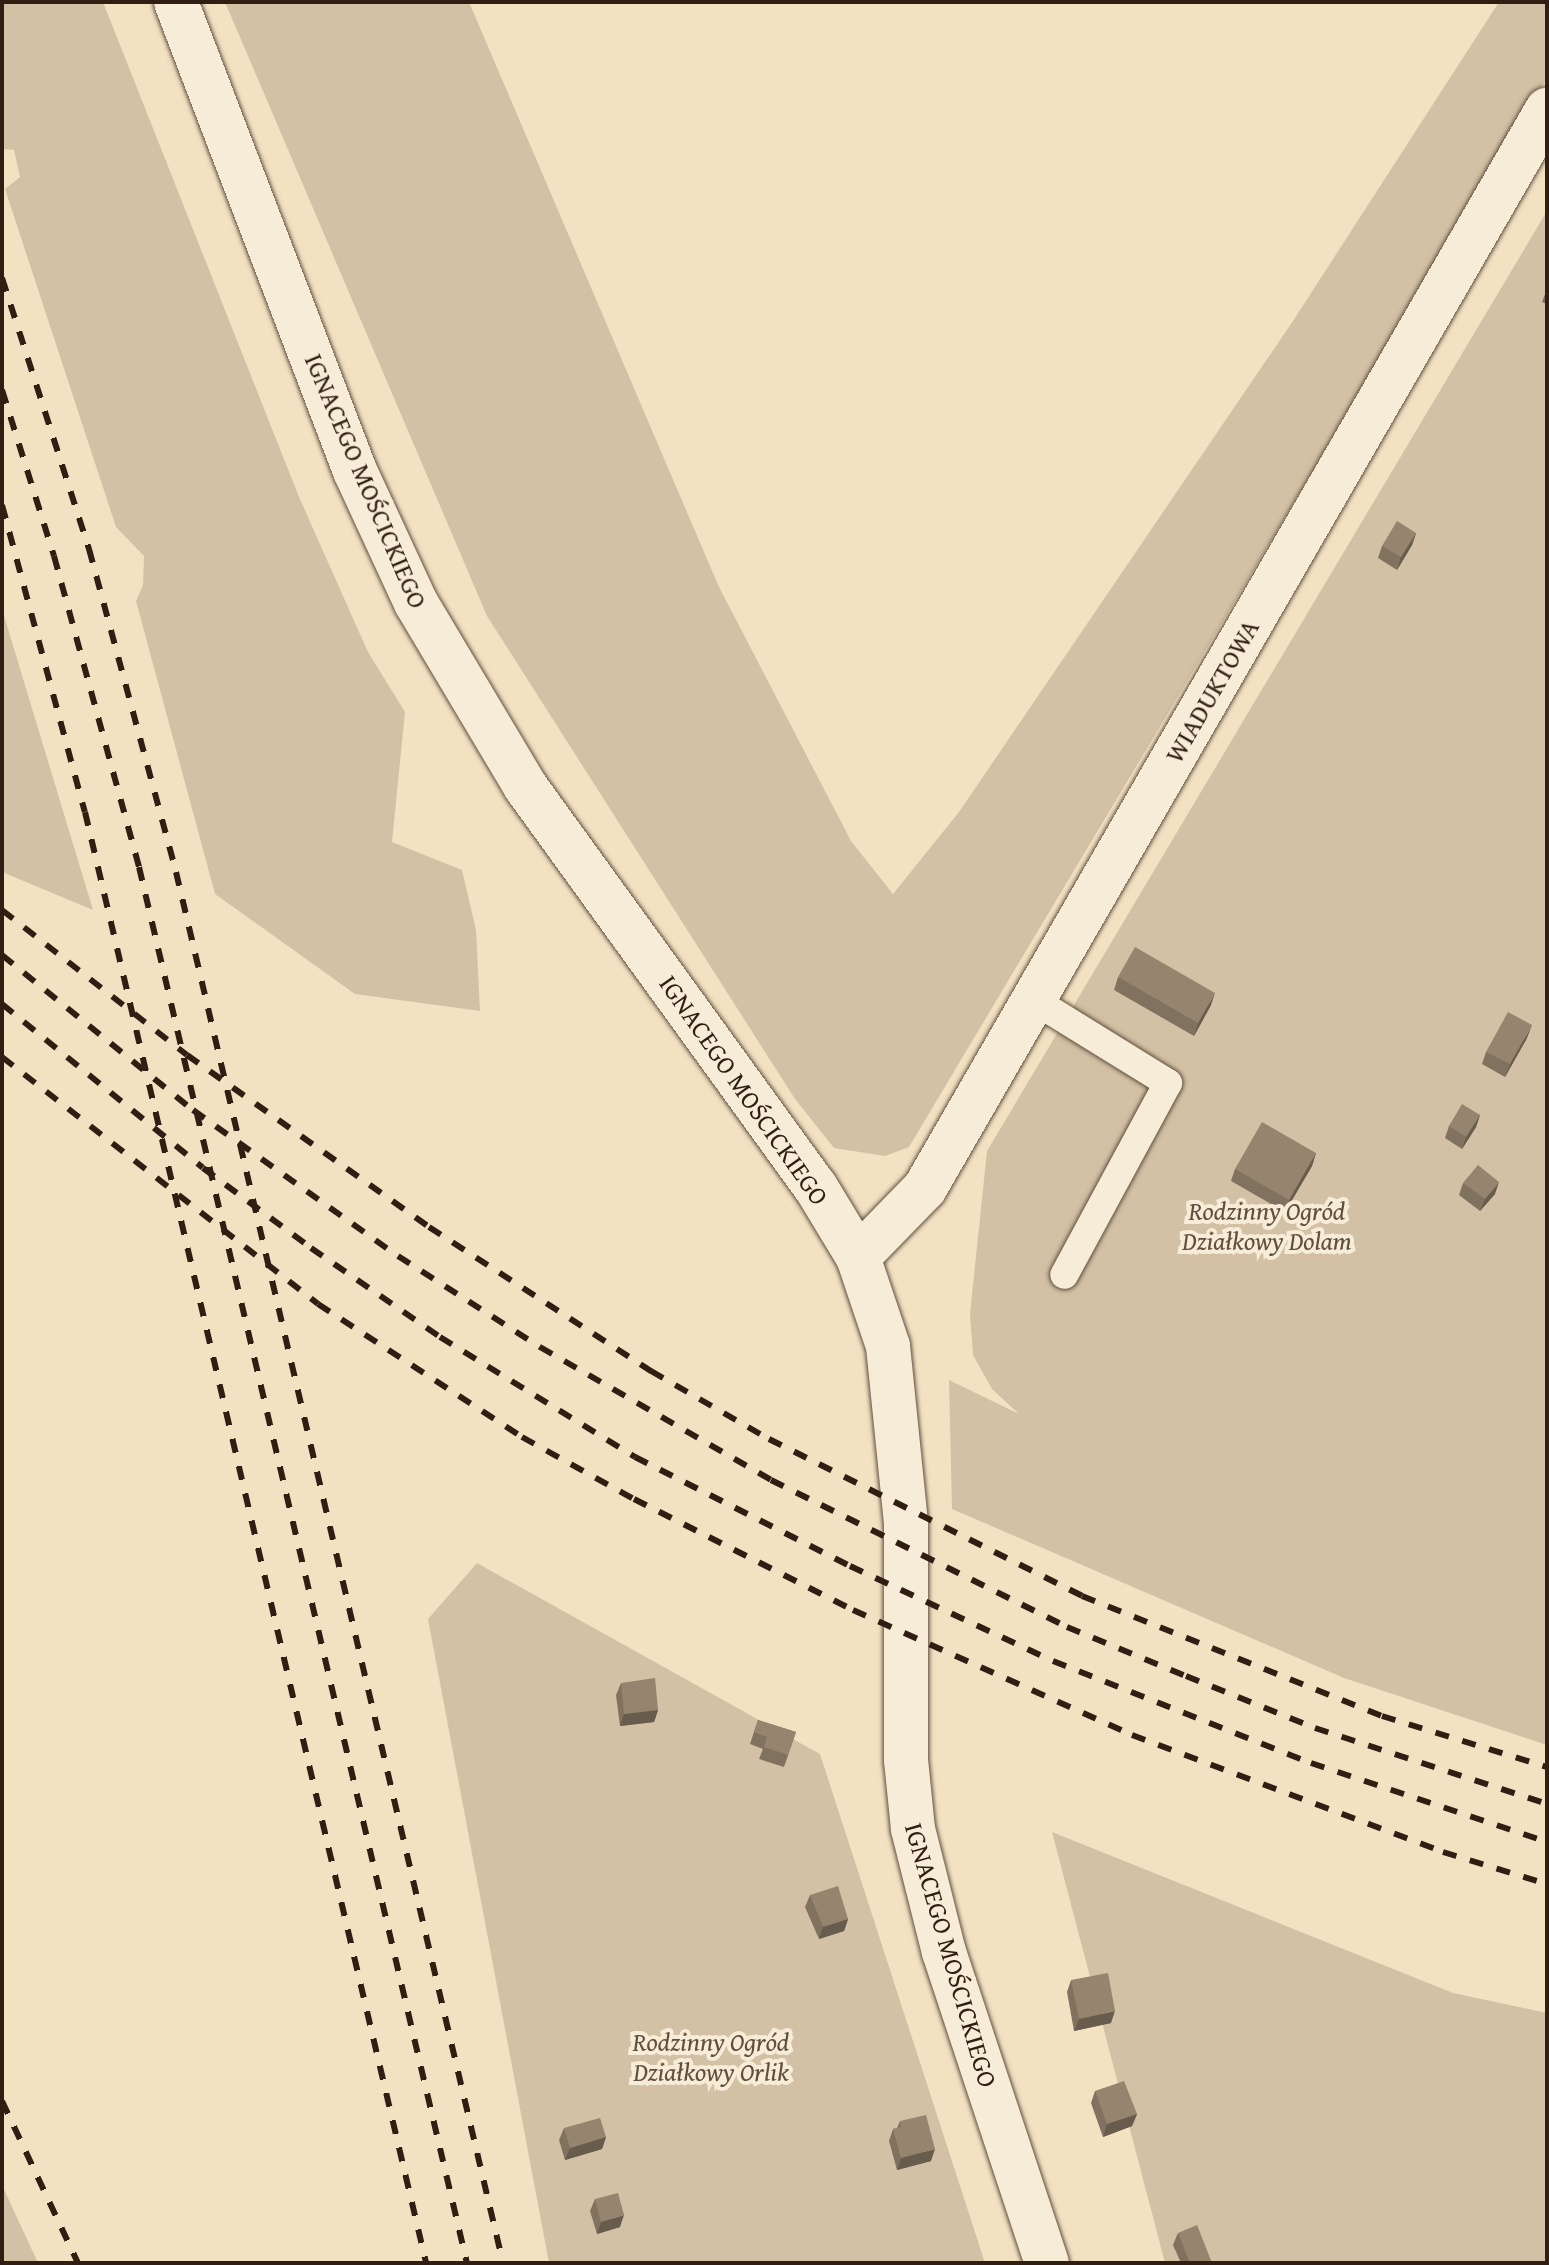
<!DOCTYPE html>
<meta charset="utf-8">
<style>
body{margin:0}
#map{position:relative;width:1549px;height:2265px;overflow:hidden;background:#f3e2c2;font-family:"Gentium Book Plus",serif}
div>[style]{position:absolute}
.green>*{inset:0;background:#d2c1a4}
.roads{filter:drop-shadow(0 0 2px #614f3f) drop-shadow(0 0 2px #614f3f)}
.lane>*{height:28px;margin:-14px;padding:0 14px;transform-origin:14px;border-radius:14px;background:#f7ecd7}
.street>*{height:44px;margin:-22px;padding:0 22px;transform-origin:22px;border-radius:22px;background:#f7ecd7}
.secondary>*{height:44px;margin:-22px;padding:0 22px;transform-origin:22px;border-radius:22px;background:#f7ecd7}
.rail>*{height:6px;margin-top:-3px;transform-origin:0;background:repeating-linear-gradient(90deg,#301e13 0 14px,transparent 0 28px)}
.wall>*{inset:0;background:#80725f}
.shaded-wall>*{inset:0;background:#685c4d}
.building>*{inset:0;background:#95846e}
span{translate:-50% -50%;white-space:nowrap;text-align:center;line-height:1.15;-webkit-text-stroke:8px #f7ecd7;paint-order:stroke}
.street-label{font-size:26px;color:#301e13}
.park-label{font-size:26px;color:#614f3e;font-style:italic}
.frame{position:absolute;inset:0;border:4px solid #301e13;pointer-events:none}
</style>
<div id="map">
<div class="green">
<div style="clip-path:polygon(2px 2px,103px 2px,299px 497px,368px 652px,405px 712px,392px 842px,462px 870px,476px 930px,480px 1011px,355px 994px,215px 894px,136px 601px,143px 585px,144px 556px,116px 527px,5px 189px,20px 177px,14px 150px,2px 149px)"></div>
<div style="clip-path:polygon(225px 2px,469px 2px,719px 587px,851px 841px,893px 894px,959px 812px,1293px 321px,1499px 2px,1547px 2px,1547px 78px,909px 1147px,885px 1156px,834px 1148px,795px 1099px,487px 616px)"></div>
<div style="clip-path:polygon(1547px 211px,1547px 1745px,1344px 1678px,952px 1509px,949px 1380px,1019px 1414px,992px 1389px,973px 1355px,970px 1314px,987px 1151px)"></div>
<div style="clip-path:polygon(2px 609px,93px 910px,2px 872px)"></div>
<div style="clip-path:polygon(477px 1563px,820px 1754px,985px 2263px,549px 2263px,428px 1619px)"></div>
<div style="clip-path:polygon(1052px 1832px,1453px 1993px,1547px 2013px,1547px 2263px,1165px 2263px)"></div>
<div style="clip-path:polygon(2px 2185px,38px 2263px,2px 2263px)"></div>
</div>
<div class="roads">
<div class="lane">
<div style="left:1032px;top:999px;width:160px;rotate:31.7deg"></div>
<div style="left:1168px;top:1083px;width:218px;rotate:118.4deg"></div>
</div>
<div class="street">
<div style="left:858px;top:1257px;width:96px;rotate:-45.8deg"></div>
<div style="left:925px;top:1188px;width:1245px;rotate:-60.02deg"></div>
</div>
<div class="secondary">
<div style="left:176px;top:2px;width:502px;rotate:69.11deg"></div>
<div style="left:355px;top:471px;width:145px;rotate:65.2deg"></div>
<div style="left:416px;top:603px;width:213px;rotate:59.2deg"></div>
<div style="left:525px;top:786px;width:494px;rotate:54.1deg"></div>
<div style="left:815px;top:1186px;width:83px;rotate:58.8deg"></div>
<div style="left:858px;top:1257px;width:94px;rotate:71.4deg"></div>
<div style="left:888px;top:1346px;width:179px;rotate:84.2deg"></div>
<div style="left:906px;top:1524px;width:236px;rotate:90deg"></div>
<div style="left:906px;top:1760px;width:69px;rotate:84.2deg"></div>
<div style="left:913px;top:1829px;width:127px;rotate:75.9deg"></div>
<div style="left:944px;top:1952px;width:328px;rotate:71.7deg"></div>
</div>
</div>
<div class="rail">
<div style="left:2px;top:278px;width:285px;rotate:72.2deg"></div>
<div style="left:89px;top:549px;width:335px;rotate:74.9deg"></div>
<div style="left:176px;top:872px;width:1429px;rotate:76.77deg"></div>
<div style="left:2px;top:390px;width:174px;rotate:72.6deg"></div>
<div style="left:54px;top:556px;width:322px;rotate:74.7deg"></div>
<div style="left:139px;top:867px;width:1434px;rotate:76.78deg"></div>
<div style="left:2px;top:505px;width:318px;rotate:74.9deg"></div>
<div style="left:85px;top:812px;width:1491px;rotate:76.77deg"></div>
<div style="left:2px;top:910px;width:235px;rotate:38.1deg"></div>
<div style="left:187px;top:1055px;width:297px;rotate:35.4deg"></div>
<div style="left:429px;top:1227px;width:265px;rotate:33deg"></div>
<div style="left:651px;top:1371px;width:136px;rotate:30deg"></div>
<div style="left:769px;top:1439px;width:350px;rotate:26.6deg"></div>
<div style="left:1082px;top:1596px;width:323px;rotate:21.8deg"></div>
<div style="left:1382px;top:1716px;width:173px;rotate:17.2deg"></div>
<div style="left:2px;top:955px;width:246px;rotate:39.1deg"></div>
<div style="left:193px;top:1110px;width:252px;rotate:35.5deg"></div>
<div style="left:398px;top:1256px;width:169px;rotate:32.7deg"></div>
<div style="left:540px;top:1347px;width:267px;rotate:29.9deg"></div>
<div style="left:771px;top:1480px;width:330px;rotate:26.4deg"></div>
<div style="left:1067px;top:1627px;width:129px;rotate:22.4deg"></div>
<div style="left:1186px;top:1676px;width:139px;rotate:22deg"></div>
<div style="left:1315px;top:1728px;width:244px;rotate:18.1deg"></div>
<div style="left:2px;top:1004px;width:259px;rotate:39.2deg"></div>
<div style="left:203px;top:1168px;width:134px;rotate:36.5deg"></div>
<div style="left:311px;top:1248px;width:157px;rotate:34.6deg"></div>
<div style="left:440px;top:1337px;width:229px;rotate:31.6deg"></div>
<div style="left:635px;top:1457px;width:241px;rotate:26.9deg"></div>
<div style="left:850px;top:1566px;width:224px;rotate:25.1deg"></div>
<div style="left:1053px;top:1661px;width:277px;rotate:21.6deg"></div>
<div style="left:1311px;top:1763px;width:249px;rotate:18.5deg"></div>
<div style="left:2px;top:1057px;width:401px;rotate:38deg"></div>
<div style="left:318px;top:1304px;width:244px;rotate:33.1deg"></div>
<div style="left:522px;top:1437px;width:128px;rotate:29deg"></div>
<div style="left:634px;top:1499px;width:246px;rotate:26.9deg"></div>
<div style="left:853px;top:1610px;width:306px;rotate:24.1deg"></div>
<div style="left:1132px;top:1735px;width:332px;rotate:20.6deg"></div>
<div style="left:1443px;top:1852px;width:109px;rotate:17.1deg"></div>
<div style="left:2px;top:2101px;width:179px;rotate:64.9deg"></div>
</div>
<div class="wall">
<div style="clip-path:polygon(1547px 289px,1547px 304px,1542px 302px)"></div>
<div style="clip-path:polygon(1416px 533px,1412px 545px,1397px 570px,1378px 558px,1382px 546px)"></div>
<div style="clip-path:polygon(1118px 977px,1211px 1005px,1194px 1036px,1114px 990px)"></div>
<div style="clip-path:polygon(1527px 1038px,1505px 1077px,1482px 1064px,1486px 1052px)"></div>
<div style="clip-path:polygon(1480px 1115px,1476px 1127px,1462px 1149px,1445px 1138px,1449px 1126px)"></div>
<div style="clip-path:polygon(1316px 1153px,1312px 1166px,1285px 1212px,1231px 1181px,1235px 1169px)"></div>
<div style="clip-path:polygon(1463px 1183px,1495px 1194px,1480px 1211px,1459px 1195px)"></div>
<div style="clip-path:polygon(621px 1683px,658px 1710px,654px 1722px,620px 1726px,616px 1695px)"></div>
<div style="clip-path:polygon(758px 1720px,796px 1732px,784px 1767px,759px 1759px,763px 1749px,750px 1744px)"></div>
<div style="clip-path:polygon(810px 1895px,848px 1919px,844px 1931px,819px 1939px,805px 1907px)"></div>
<div style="clip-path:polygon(1071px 1980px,1111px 2023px,1074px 2031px,1067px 1992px)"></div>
<div style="clip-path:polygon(1095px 2091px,1137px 2114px,1132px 2126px,1103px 2137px,1091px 2103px)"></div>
<div style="clip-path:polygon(900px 2121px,931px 2161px,897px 2170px,889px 2141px,893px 2129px,897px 2128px)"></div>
<div style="clip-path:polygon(564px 2128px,606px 2137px,602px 2149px,565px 2160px,559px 2140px)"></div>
<div style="clip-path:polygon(595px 2199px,620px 2227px,597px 2234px,590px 2211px)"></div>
<div style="clip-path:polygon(1178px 2233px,1212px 2263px,1181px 2263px,1173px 2245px)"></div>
</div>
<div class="shaded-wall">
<div style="clip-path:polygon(1416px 533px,1412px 545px,1397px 570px,1401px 557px)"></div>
<div style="clip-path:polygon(1215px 993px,1211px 1005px,1194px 1036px,1198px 1023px)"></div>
<div style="clip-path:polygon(1532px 1025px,1527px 1038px,1505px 1077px,1510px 1064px)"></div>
<div style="clip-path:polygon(1480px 1115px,1476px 1127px,1462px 1149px,1466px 1137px)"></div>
<div style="clip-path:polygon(1316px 1153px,1312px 1166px,1285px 1212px,1289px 1200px)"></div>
<div style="clip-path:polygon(1499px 1182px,1495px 1194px,1480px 1211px,1485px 1199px)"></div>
<div style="clip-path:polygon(658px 1710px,654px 1722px,620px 1726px,624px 1714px)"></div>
<div style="clip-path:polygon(848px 1919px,844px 1931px,819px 1939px,823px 1927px)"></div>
<div style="clip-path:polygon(1115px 2011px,1111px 2023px,1074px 2031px,1079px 2019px)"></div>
<div style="clip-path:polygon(1137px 2114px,1132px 2126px,1103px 2137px,1107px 2124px)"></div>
<div style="clip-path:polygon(606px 2137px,602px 2149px,565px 2160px,570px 2148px)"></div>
<div style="clip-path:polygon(935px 2149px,931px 2161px,897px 2170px,901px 2158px)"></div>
<div style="clip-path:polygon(624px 2215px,620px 2227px,597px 2234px,601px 2222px)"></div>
</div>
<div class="building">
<div style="clip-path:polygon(1397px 521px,1416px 533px,1401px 557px,1382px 546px)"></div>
<div style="clip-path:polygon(1135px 947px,1215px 993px,1198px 1023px,1118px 977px)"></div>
<div style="clip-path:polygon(1508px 1012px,1532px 1025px,1510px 1064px,1486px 1052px)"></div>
<div style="clip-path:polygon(1462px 1104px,1480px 1115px,1466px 1137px,1449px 1126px)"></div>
<div style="clip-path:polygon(1262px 1122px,1316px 1153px,1289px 1200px,1235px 1169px)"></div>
<div style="clip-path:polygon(1478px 1165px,1499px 1182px,1485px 1199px,1463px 1183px)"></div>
<div style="clip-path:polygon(655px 1678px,658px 1710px,624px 1714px,621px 1683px)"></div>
<div style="clip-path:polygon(758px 1720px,796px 1732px,788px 1755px,764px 1747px,767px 1737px,754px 1732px)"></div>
<div style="clip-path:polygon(838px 1886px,848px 1919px,823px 1927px,810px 1895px)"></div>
<div style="clip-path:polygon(1108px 1973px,1115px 2011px,1079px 2019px,1071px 1980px)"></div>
<div style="clip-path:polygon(1124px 2081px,1137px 2114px,1107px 2124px,1095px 2091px)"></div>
<div style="clip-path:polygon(926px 2115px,935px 2149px,901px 2158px,893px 2129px,901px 2127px,900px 2121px)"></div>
<div style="clip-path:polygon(600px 2118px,606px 2137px,570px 2148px,564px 2128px)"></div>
<div style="clip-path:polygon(618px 2193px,624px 2215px,601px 2222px,595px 2199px)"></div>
<div style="clip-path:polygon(1197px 2225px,1212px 2263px,1190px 2263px,1178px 2233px)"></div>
</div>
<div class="street-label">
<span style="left:366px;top:481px;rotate:67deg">IGNACEGO MOŚCICKIEGO</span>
<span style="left:1212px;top:691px;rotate:-60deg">WIADUKTOWA</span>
<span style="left:744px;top:1090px;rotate:55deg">IGNACEGO MOŚCICKIEGO</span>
<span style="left:951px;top:1955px;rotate:74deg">IGNACEGO MOŚCICKIEGO</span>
</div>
<div class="park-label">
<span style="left:1267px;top:1226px">Rodzinny Ogród<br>Działkowy Dolam</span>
<span style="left:711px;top:2057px">Rodzinny Ogród<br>Działkowy Orlik</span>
</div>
<div class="frame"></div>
</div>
